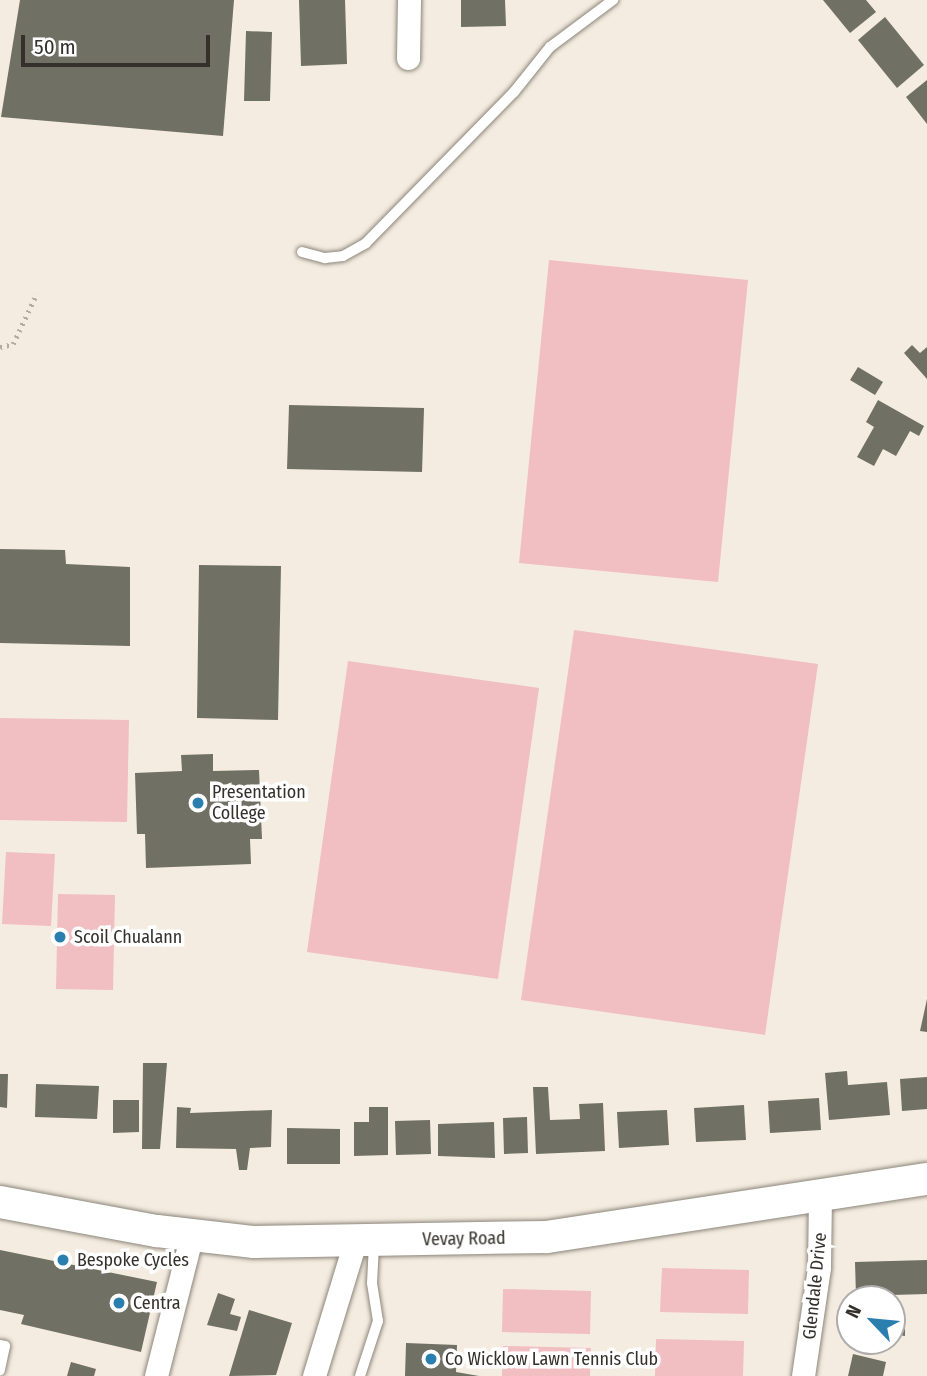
<!DOCTYPE html>
<style>
body{margin:0}
#map{position:relative;width:927px;height:1376px;overflow:hidden;background:#f4ece0;font-family:"Fira Sans Condensed",sans-serif}
div>[style]{position:absolute}
.green>*{inset:0;background:#f1bec1}
.building>*{inset:0;background:#707064}
.path>*{height:4.5px;margin-top:-2.25px;transform-origin:0;background:repeating-linear-gradient(90deg,#b1aba1 0 2px,transparent 0 7px)}
.roads{filter:drop-shadow(0 0 2px #8c857a) drop-shadow(0 0 2px #8c857a)}
.lane>*{height:10px;margin:-5px;padding:0 5px;transform-origin:5px;border-radius:5px;background:#fff}
.street>*{height:23px;margin:-11.5px;padding:0 11.5px;transform-origin:11.5px;border-radius:11.5px;background:#fff}
.secondary>*{height:32px;margin:-16px;padding:0 16px;transform-origin:16px;border-radius:16px;background:#fff}
.dots>*{width:19px;height:19px;translate:-50% -50%;box-sizing:border-box;border:4px solid #fff;border-radius:50%}
span{translate:-50% -50%;white-space:nowrap;text-align:center;line-height:1.15;-webkit-text-stroke:7px #fff;paint-order:stroke}
.poi-label{font-size:18px;color:#34312c}
.left{translate:0 -50%;text-align:left}
.street-label{font-size:18px;color:#34312c}
.north{position:absolute;left:836px;top:1285px;width:70px;height:70px;box-sizing:border-box;background:#fff;border:2px solid #aeadab;border-radius:50%;rotate:296deg;font-size:19px;font-weight:700;line-height:28px;text-align:center;color:#34312c}
.north::after{content:'';display:block;margin:auto;width:24px;height:32px;background:#2b7faf;clip-path:polygon(50% 0,100% 100%,50% 72%,0 100%)}
.scale{position:absolute;left:21px;top:35px;width:189px;height:32px;box-sizing:border-box;border:4px solid #34312c;border-top:0;padding-left:9px;font-size:21px;line-height:24px;white-space:nowrap;color:#34312c;-webkit-text-stroke:5px #fff;paint-order:stroke}
</style>
<div id="map">
<div class="green">
<div style="clip-path:polygon(549px 260px,748px 280px,718px 582px,519px 563px)"></div>
<div style="clip-path:polygon(574px 630px,818px 664px,765px 1035px,521px 1000px)"></div>
<div style="clip-path:polygon(348px 661px,539px 688px,498px 979px,307px 952px)"></div>
<div style="clip-path:polygon(0 718px,129px 720px,127px 822px,0 820px)"></div>
<div style="clip-path:polygon(6px 852px,55px 854px,51px 926px,2px 924px)"></div>
<div style="clip-path:polygon(58px 894px,115px 895px,113px 990px,56px 989px)"></div>
<div style="clip-path:polygon(662px 1268px,749px 1270px,748px 1314px,660px 1312px)"></div>
<div style="clip-path:polygon(503px 1289px,591px 1291px,590px 1334px,502px 1332px)"></div>
<div style="clip-path:polygon(656px 1339px,744px 1341px,743px 1376px,655px 1376px)"></div>
<div style="clip-path:polygon(503px 1346px,591px 1348px,590px 1376px,502px 1376px)"></div>
</div>
<div class="building">
<div style="clip-path:polygon(20px 0,234px 0,223px 136px,1px 117px)"></div>
<div style="clip-path:polygon(299px 0,345px 0,347px 64px,301px 66px)"></div>
<div style="clip-path:polygon(461px 0,505px 0,506px 26px,461px 27px)"></div>
<div style="clip-path:polygon(823px 0,866px 0,876px 12px,850px 33px)"></div>
<div style="clip-path:polygon(885px 17px,924px 65px,897px 88px,858px 40px)"></div>
<div style="clip-path:polygon(246px 31px,272px 32px,270px 101px,244px 101px)"></div>
<div style="clip-path:polygon(927px 80px,927px 124px,906px 97px)"></div>
<div style="clip-path:polygon(912px 345px,920px 353px,927px 347px,927px 379px,904px 353px)"></div>
<div style="clip-path:polygon(858px 367px,883px 382px,875px 395px,850px 380px)"></div>
<div style="clip-path:polygon(878px 400px,924px 426px,919px 436px,910px 431px,896px 456px,883px 449px,874px 466px,857px 457px,874px 427px,866px 422px)"></div>
<div style="clip-path:polygon(289px 405px,424px 408px,422px 472px,287px 469px)"></div>
<div style="clip-path:polygon(0 549px,65px 550px,66px 564px,130px 567px,130px 646px,0 643px)"></div>
<div style="clip-path:polygon(199px 565px,281px 566px,278px 720px,197px 718px)"></div>
<div style="clip-path:polygon(213px 754px,213px 771px,259px 770px,262px 839px,250px 839px,251px 864px,146px 868px,145px 834px,137px 834px,135px 773px,182px 771px,181px 755px)"></div>
<div style="clip-path:polygon(927px 999px,927px 1032px,920px 1031px)"></div>
<div style="clip-path:polygon(143px 1063px,167px 1063px,160px 1149px,142px 1149px)"></div>
<div style="clip-path:polygon(847px 1071px,848px 1085px,887px 1082px,890px 1115px,829px 1120px,825px 1073px)"></div>
<div style="clip-path:polygon(0 1074px,8px 1074px,7px 1108px,0 1107px)"></div>
<div style="clip-path:polygon(927px 1077px,927px 1109px,902px 1111px,900px 1079px)"></div>
<div style="clip-path:polygon(36px 1084px,99px 1086px,97px 1119px,35px 1117px)"></div>
<div style="clip-path:polygon(533px 1087px,548px 1087px,550px 1120px,580px 1119px,579px 1104px,603px 1103px,605px 1151px,536px 1154px)"></div>
<div style="clip-path:polygon(819px 1098px,821px 1130px,770px 1133px,768px 1101px)"></div>
<div style="clip-path:polygon(113px 1100px,139px 1100px,139px 1132px,113px 1133px)"></div>
<div style="clip-path:polygon(744px 1105px,746px 1140px,696px 1142px,694px 1108px)"></div>
<div style="clip-path:polygon(177px 1107px,191px 1108px,190px 1113px,272px 1110px,271px 1147px,250px 1148px,247px 1170px,239px 1170px,236px 1149px,176px 1148px)"></div>
<div style="clip-path:polygon(369px 1107px,388px 1107px,388px 1155px,354px 1156px,354px 1122px,369px 1122px)"></div>
<div style="clip-path:polygon(667px 1110px,669px 1145px,619px 1148px,617px 1112px)"></div>
<div style="clip-path:polygon(527px 1117px,528px 1153px,504px 1154px,503px 1118px)"></div>
<div style="clip-path:polygon(430px 1120px,431px 1154px,396px 1155px,395px 1121px)"></div>
<div style="clip-path:polygon(494px 1122px,495px 1158px,438px 1156px,438px 1124px)"></div>
<div style="clip-path:polygon(287px 1128px,340px 1129px,340px 1164px,287px 1164px)"></div>
<div style="clip-path:polygon(0 1250px,157px 1282px,141px 1352px,21px 1324px,24px 1315px,0 1310px)"></div>
<div style="clip-path:polygon(927px 1260px,927px 1294px,856px 1296px,855px 1262px)"></div>
<div style="clip-path:polygon(218px 1293px,235px 1299px,230px 1314px,241px 1317px,237px 1331px,207px 1325px)"></div>
<div style="clip-path:polygon(249px 1310px,292px 1323px,276px 1375px,229px 1376px)"></div>
<div style="clip-path:polygon(892px 1314px,905px 1315px,905px 1336px,892px 1334px)"></div>
<div style="clip-path:polygon(850px 1329px,850px 1341px,886px 1341px,884px 1352px,846px 1344px)"></div>
<div style="clip-path:polygon(406px 1343px,457px 1345px,456px 1372px,479px 1376px,405px 1376px)"></div>
<div style="clip-path:polygon(853px 1354px,886px 1362px,883px 1376px,848px 1376px)"></div>
<div style="clip-path:polygon(71px 1362px,96px 1369px,94px 1376px,67px 1376px)"></div>
</div>
<div class="path">
<div style="left:0;top:347px;width:13px;rotate:-13deg"></div>
<div style="left:13px;top:344px;width:56px;rotate:-64.8deg"></div>
</div>
<div class="roads">
<div class="lane">
<div style="left:302px;top:252px;width:24px;rotate:15deg"></div>
<div style="left:325px;top:258px;width:18px;rotate:-6deg"></div>
<div style="left:343px;top:256px;width:26px;rotate:-29deg"></div>
<div style="left:366px;top:243px;width:211px;rotate:-45.6deg"></div>
<div style="left:514px;top:92px;width:58px;rotate:-51.3deg"></div>
<div style="left:550px;top:47px;width:79px;rotate:-36.7deg"></div>
<div style="left:0;top:1345px;width:5px;rotate:11deg"></div>
<div style="left:5px;top:1346px;width:25px;rotate:102deg"></div>
<div style="left:360px;top:1376px;width:58px;rotate:-71.9deg"></div>
<div style="left:378px;top:1321px;width:38px;rotate:-99deg"></div>
<div style="left:372px;top:1283px;width:39px;rotate:-87deg"></div>
</div>
<div class="street">
<div style="left:408px;top:58px;width:58px;rotate:-89deg"></div>
<div style="left:156px;top:1376px;width:146px;rotate:-75.8deg"></div>
<div style="left:314px;top:1376px;width:140px;rotate:-73deg"></div>
<div style="left:803px;top:1376px;width:110px;rotate:-81.6deg"></div>
<div style="left:819px;top:1267px;width:70px;rotate:-89.2deg"></div>
</div>
<div class="secondary">
<div style="left:0;top:1202px;width:160px;rotate:10.5deg"></div>
<div style="left:157px;top:1231px;width:98px;rotate:6.5deg"></div>
<div style="left:254px;top:1242px;width:293px;rotate:-1deg"></div>
<div style="left:547px;top:1237px;width:384px;rotate:-8.7deg"></div>
</div>
</div>
<div class="dots">
<div style="left:198px;top:803px;background:#2b7faf"></div>
<div style="left:60px;top:937px;background:#2b7faf"></div>
<div style="left:63px;top:1260px;background:#2b7faf"></div>
<div style="left:119px;top:1303px;background:#2b7faf"></div>
<div style="left:431px;top:1359px;background:#2b7faf"></div>
</div>
<div class="poi-label">
<span class="left" style="left:212px;top:803px">Presentation<br>College</span>
<span class="left" style="left:74px;top:937px">Scoil Chualann</span>
<span class="left" style="left:77px;top:1260px">Bespoke Cycles</span>
<span class="left" style="left:133px;top:1303px">Centra</span>
<span class="left" style="left:445px;top:1359px">Co Wicklow Lawn Tennis Club</span>
</div>
<div class="street-label">
<span style="left:464px;top:1239px;rotate:-1deg">Vevay Road</span>
<span style="left:815px;top:1286px;rotate:-84deg">Glendale Drive</span>
</div>
<div class="north">N</div>
<div class="scale">50 m</div>
</div>
